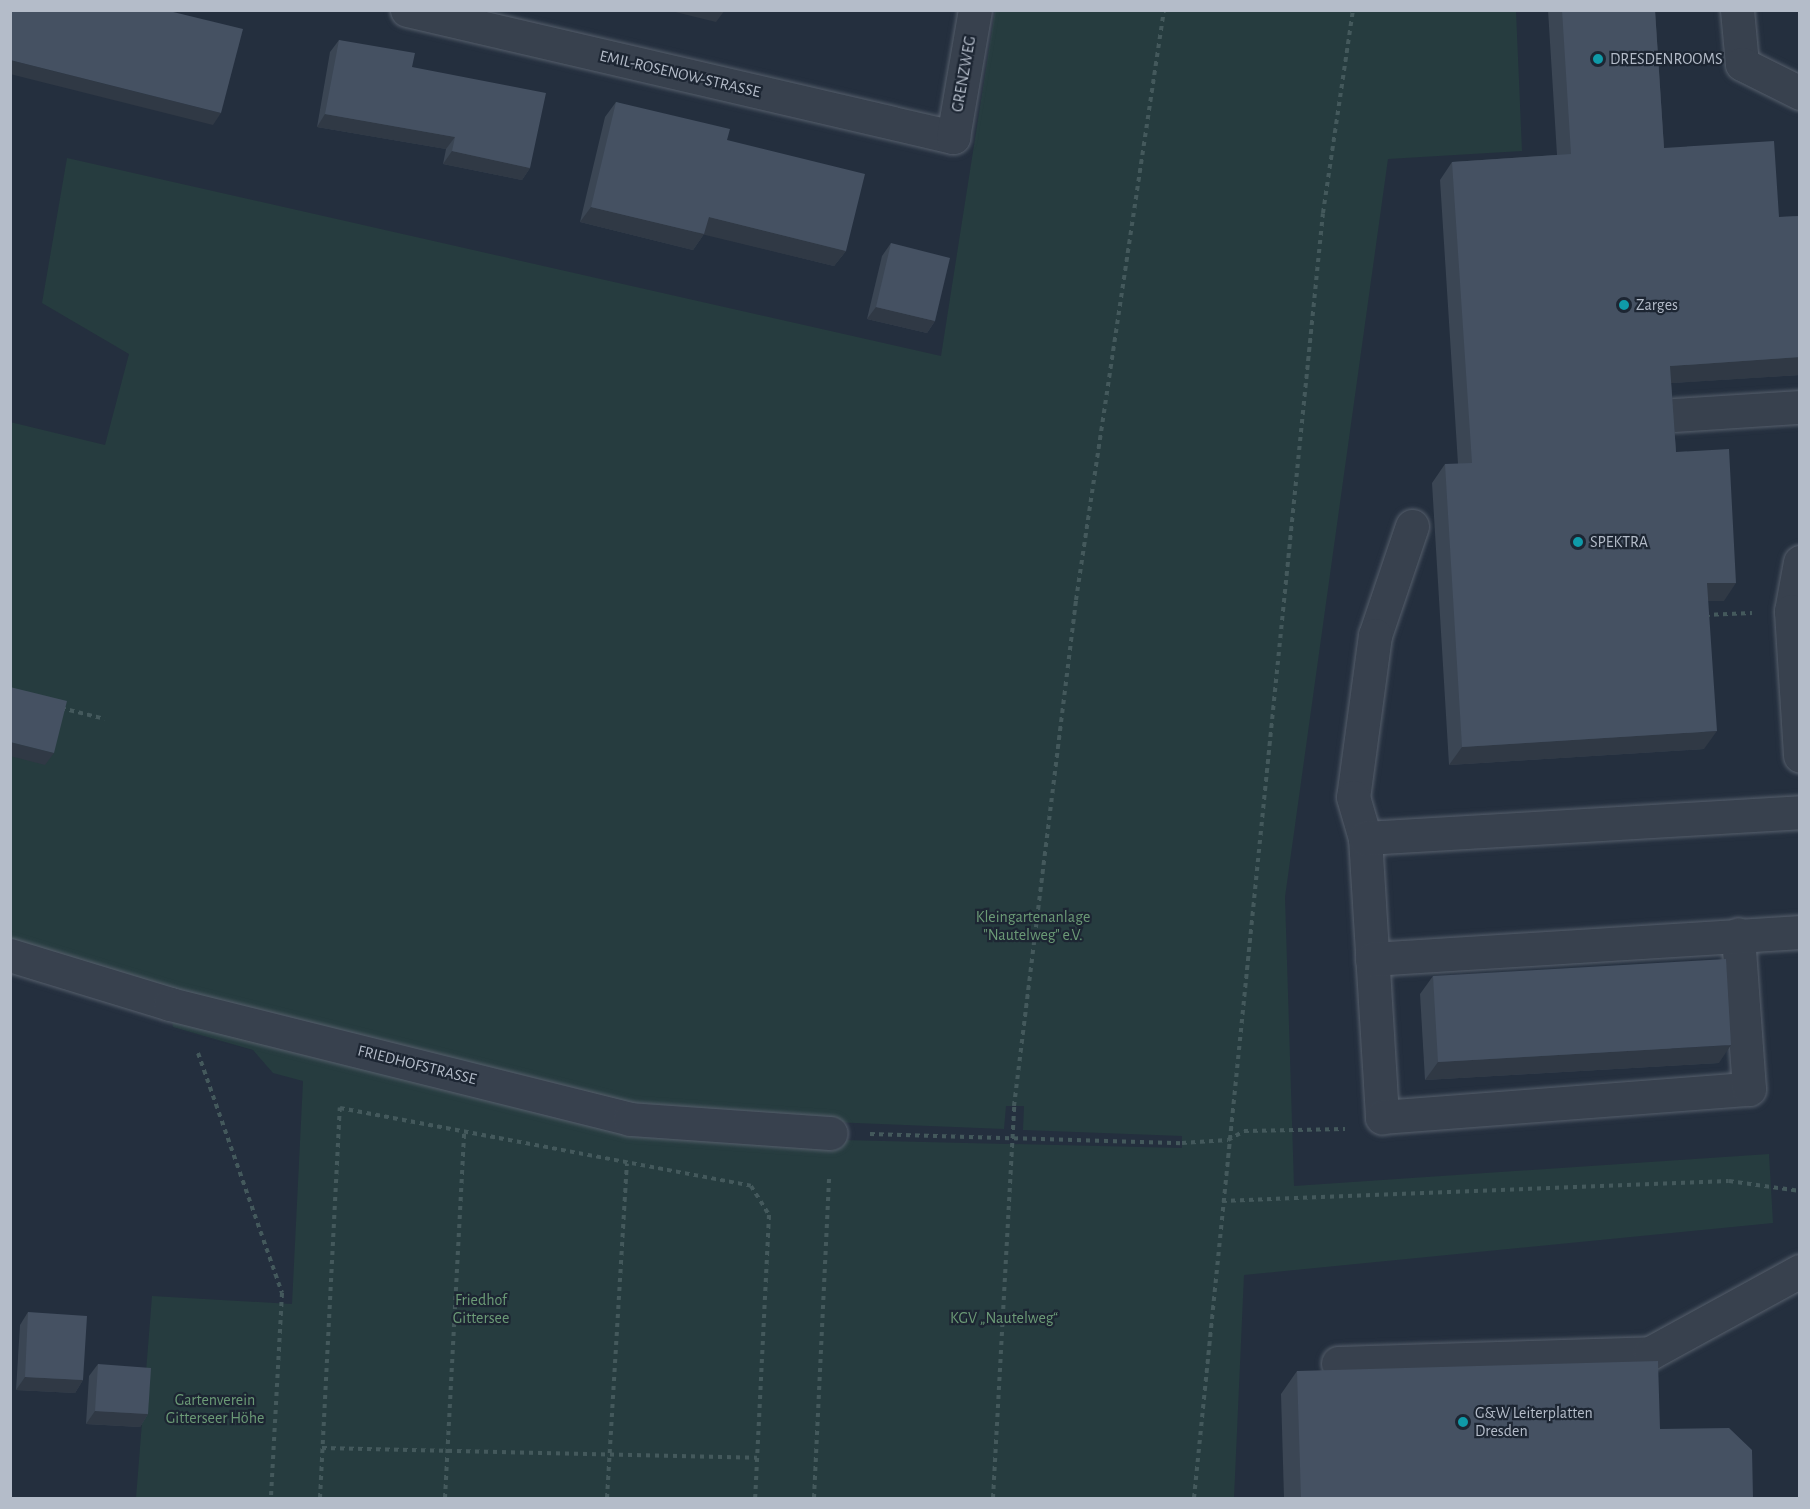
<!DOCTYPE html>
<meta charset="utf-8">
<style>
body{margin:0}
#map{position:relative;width:1810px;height:1509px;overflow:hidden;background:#242f3e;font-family:"Alegreya Sans",sans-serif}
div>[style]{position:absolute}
.green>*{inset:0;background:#263c3f}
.path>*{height:4px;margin-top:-2px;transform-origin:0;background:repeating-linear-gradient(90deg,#44595c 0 4.5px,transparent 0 9px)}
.roads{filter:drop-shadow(0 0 2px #565f6c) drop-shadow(0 0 2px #565f6c)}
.minor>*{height:33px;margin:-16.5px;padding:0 16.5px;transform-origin:16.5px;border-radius:16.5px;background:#38414e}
.wall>*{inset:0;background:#3b4654}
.shaded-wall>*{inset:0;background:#303945}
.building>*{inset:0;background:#455162}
.dots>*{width:16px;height:16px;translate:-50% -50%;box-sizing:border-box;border:3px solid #1d2633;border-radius:50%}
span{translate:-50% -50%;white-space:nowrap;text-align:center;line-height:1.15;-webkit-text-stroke:4.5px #1d2633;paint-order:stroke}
.poi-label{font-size:16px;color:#b4bcc9}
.left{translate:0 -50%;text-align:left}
.street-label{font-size:16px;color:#b4bcc9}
.park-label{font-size:16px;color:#6b9a76}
.frame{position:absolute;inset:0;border:12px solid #b4bcc9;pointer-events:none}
</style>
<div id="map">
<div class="green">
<div style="clip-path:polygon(evenodd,995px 11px,1516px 11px,1522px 151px,1388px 159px,1285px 897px,1294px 1186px,1769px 1154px,1773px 1223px,1244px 1275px,1234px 1498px,136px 1498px,152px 1296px,292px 1304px,303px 1081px,273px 1073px,253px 1050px,173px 1027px,170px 1004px,11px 955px,10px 422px,105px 445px,129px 354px,42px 303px,67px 158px,941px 356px,995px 11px,1006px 1106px,1024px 1106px,1023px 1130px,1182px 1136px,1182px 1148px,842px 1140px,831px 1122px,1004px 1129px,1006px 1106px)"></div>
</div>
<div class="path">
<div style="left:1705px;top:615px;width:47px;rotate:-2.4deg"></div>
<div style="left:61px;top:708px;width:45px;rotate:14deg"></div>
<div style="left:198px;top:1053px;width:254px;rotate:70.7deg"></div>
<div style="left:282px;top:1293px;width:205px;rotate:93.1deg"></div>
<div style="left:870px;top:1134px;width:312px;rotate:1.7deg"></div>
<div style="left:1182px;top:1143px;width:46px;rotate:-3.7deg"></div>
<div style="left:1228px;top:1140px;width:18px;rotate:-29deg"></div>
<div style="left:1244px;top:1131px;width:101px;rotate:-1.1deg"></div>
<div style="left:1222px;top:1201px;width:507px;rotate:-2.26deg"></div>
<div style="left:1729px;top:1181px;width:72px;rotate:8deg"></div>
<div style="left:322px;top:1448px;width:435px;rotate:1.3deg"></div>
<div style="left:320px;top:1498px;width:391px;rotate:-87.1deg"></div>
<div style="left:340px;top:1108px;width:418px;rotate:10.7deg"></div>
<div style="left:751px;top:1186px;width:34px;rotate:58deg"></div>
<div style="left:769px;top:1215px;width:283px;rotate:92.8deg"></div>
<div style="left:445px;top:1498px;width:367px;rotate:-87deg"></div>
<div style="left:607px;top:1498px;width:335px;rotate:-86.6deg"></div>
<div style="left:814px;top:1498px;width:324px;rotate:-87.3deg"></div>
<div style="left:993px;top:1498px;width:393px;rotate:-86.9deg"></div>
<div style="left:1014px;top:1106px;width:510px;rotate:-83.01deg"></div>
<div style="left:1076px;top:600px;width:597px;rotate:-81.52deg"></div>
<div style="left:1194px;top:1498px;width:1291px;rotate:-84.27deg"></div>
<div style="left:1323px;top:213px;width:205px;rotate:-81.6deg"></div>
</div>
<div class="roads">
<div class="minor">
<div style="left:407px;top:10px;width:561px;rotate:13.09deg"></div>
<div style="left:953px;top:137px;width:129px;rotate:-80.2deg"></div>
<div style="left:1737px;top:10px;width:54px;rotate:84.7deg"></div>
<div style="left:1742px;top:64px;width:65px;rotate:26.6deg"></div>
<div style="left:1675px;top:415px;width:125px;rotate:-3.7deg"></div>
<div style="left:1412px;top:526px;width:115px;rotate:108.7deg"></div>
<div style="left:1375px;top:635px;width:163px;rotate:97.7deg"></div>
<div style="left:1353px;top:797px;width:43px;rotate:73.7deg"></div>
<div style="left:1365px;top:838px;width:280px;rotate:86.5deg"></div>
<div style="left:1382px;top:1117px;width:368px;rotate:-4.4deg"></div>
<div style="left:1749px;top:1089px;width:155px;rotate:-94.1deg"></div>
<div style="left:1800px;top:562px;width:50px;rotate:100.4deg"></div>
<div style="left:1791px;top:611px;width:145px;rotate:86.4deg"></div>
<div style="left:1365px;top:838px;width:436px;rotate:-3.4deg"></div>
<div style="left:10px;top:955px;width:167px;rotate:17deg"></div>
<div style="left:170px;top:1004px;width:474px;rotate:14deg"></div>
<div style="left:630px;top:1119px;width:201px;rotate:4deg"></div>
<div style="left:1372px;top:959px;width:429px;rotate:-3.6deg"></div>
<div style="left:1338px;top:1363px;width:312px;rotate:-1.8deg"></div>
<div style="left:1650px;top:1353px;width:171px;rotate:-28.7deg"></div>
</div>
</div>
<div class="wall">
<div style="clip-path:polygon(1548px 10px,1655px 10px,1664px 148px,1779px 217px,1800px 216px,1800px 375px,1671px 383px,1676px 452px,1724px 601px,1708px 601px,1704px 749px,1449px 765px,1432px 483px,1445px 464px,1458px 464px,1440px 180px,1452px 162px,1557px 155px)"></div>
<div style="clip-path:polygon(339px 40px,412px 67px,530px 168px,522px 180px,443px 164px,446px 149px,317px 127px,330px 52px)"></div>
<div style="clip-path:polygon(616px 102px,727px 140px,846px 251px,834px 266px,704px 234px,693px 250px,580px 222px,605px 117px)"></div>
<div style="clip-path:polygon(891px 243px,935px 321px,927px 333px,867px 319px,882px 256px)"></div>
<div style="clip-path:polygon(1433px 976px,1719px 1063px,1425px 1080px,1420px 994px)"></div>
<div style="clip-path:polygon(28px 1312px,83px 1380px,75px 1393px,16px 1390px,20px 1325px)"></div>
<div style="clip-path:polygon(98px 1364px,148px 1414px,140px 1427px,86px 1424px,89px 1376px)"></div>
<div style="clip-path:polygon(1297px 1371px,1660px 1429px,1753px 1498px,1284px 1498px,1281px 1394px)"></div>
</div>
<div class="shaded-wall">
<div style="clip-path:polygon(667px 10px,725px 10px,716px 22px)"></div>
<div style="clip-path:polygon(10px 60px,221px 113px,213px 125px,10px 74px)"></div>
<div style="clip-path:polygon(325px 114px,455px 137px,446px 149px,317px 127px)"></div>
<div style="clip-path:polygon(452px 151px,530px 168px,522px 180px,443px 164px)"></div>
<div style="clip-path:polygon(591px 207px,704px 234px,693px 250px,580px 222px)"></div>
<div style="clip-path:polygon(709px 217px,846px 251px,834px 266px,697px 233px)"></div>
<div style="clip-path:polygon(876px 307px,935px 321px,927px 333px,867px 319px)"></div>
<div style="clip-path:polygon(1800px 357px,1800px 375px,1657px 384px,1670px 366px)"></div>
<div style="clip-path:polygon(1707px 583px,1736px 583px,1724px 601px,1694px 601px)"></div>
<div style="clip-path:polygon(1717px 731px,1704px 749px,1449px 765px,1462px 747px)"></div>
<div style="clip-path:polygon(10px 742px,54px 753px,45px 765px,10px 756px)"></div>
<div style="clip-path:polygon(1731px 1045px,1719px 1063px,1425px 1080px,1438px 1062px)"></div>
<div style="clip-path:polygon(25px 1377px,83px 1380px,75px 1393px,16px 1390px)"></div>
<div style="clip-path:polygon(95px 1411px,148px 1414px,140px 1427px,86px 1424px)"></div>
</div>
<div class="building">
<div style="clip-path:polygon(10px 10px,165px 10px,243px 29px,221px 113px,10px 60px)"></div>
<div style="clip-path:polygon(1562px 10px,1655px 10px,1664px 148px,1774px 141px,1779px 217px,1800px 216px,1800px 357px,1670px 366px,1676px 452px,1729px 449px,1736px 583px,1707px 583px,1717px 731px,1462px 747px,1445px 464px,1472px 463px,1452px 162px,1571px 154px)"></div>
<div style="clip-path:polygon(339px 40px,415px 53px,412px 67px,546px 93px,530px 168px,452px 151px,455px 137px,325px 114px)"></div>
<div style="clip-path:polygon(616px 102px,730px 129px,727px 140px,865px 174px,846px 251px,709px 217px,704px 234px,591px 207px)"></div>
<div style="clip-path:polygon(891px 243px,950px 258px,935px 321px,876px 307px)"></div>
<div style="clip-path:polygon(10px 687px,67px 701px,54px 753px,10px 742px)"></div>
<div style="clip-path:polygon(1726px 959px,1731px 1045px,1438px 1062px,1433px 976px)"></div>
<div style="clip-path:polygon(28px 1312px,87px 1316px,83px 1380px,25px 1377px)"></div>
<div style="clip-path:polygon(1658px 1361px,1660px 1429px,1729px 1428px,1752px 1450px,1753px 1498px,1301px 1498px,1297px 1371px)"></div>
<div style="clip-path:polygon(98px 1364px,151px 1368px,148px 1414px,95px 1411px)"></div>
</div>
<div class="dots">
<div style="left:1598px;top:59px;background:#0f9aa8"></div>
<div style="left:1624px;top:305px;background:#0f9aa8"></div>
<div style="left:1578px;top:542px;background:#0f9aa8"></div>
<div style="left:1463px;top:1422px;background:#0f9aa8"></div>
</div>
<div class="poi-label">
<span class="left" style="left:1610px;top:59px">DRESDENROOMS</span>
<span class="left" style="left:1636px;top:305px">Zarges</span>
<span class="left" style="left:1590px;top:542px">SPEKTRA</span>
<span class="left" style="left:1475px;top:1422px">G&amp;W Leiterplatten<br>Dresden</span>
</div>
<div class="street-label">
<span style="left:680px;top:74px;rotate:13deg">EMIL-ROSENOW-STRASSE</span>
<span style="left:964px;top:74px;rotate:-80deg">GRENZWEG</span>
<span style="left:417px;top:1065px;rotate:14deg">FRIEDHOFSTRASSE</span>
</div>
<div class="park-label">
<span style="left:1033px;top:926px">Kleingartenanlage<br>"Nautelweg" e.V.</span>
<span style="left:481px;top:1309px">Friedhof<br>Gittersee</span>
<span style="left:1004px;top:1318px">KGV „Nautelweg“</span>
<span style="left:215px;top:1409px">Gartenverein<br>Gitterseer Höhe</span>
</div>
<div class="frame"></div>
</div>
